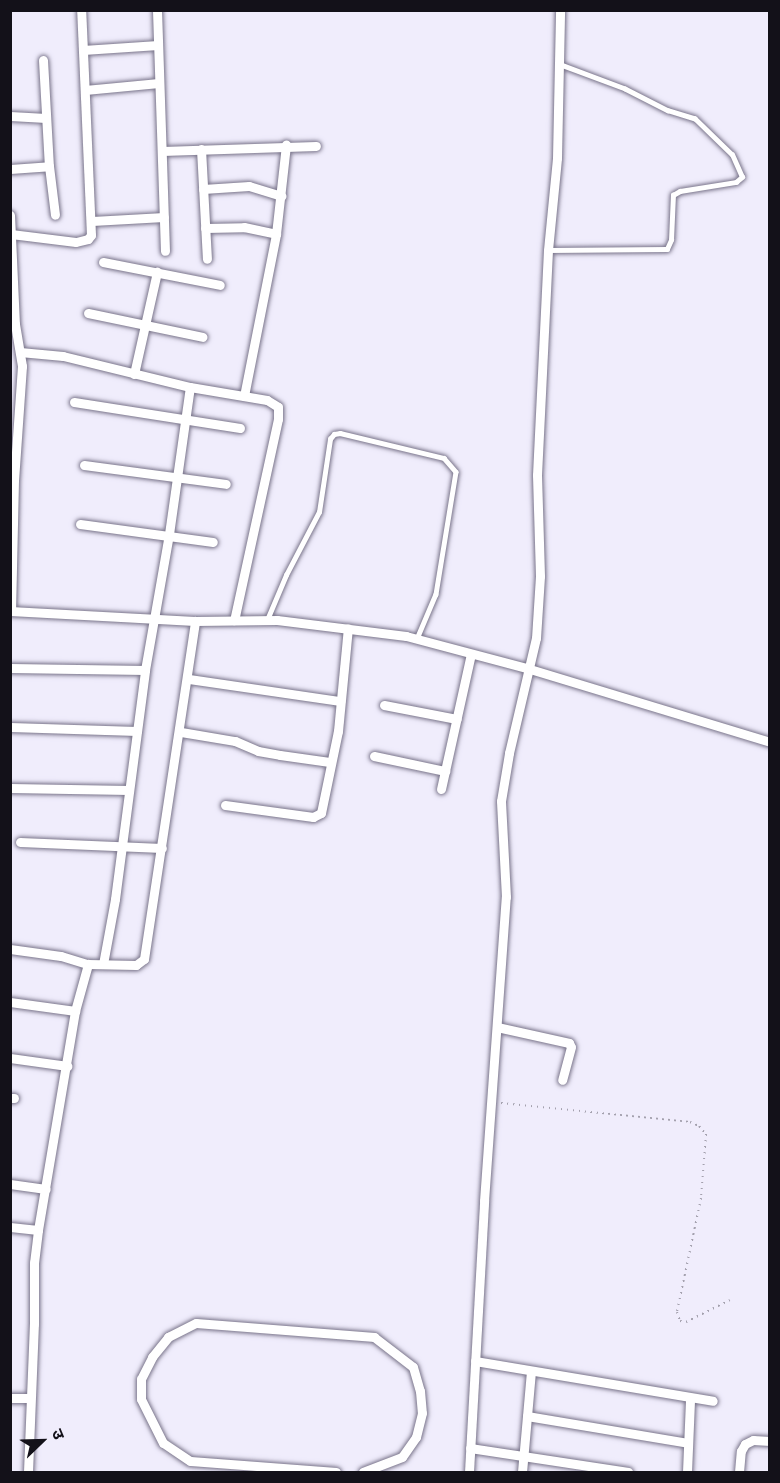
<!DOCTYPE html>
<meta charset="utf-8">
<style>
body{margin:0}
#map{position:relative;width:780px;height:1483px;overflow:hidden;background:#f0edfc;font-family:"Asap Condensed","Noto Sans Devanagari",sans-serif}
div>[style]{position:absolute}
.path>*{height:2px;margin-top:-1px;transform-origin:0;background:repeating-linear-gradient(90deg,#a4a1ae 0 1.5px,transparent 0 6px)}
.roads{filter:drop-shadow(0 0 2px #79748a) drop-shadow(0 0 2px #79748a)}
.service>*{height:4.5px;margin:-2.25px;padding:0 2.25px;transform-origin:2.25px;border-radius:2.25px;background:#fff}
.minor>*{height:9px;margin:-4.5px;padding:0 4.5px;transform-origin:4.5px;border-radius:4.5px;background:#fff}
span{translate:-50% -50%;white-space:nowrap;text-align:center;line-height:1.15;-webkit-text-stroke:6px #f0edfc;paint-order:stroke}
.frame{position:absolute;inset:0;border:12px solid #131119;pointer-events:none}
.north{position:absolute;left:12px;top:1411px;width:60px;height:60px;-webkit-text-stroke:4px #f0edfc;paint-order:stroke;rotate:67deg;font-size:16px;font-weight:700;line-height:24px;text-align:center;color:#131119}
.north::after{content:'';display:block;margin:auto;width:21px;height:27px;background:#131119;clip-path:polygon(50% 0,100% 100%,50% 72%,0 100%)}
</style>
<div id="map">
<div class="path">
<div style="left:501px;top:1103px;width:190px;rotate:5.7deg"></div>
<div style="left:690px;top:1122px;width:10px;rotate:24deg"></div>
<div style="left:699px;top:1126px;width:11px;rotate:49deg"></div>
<div style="left:706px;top:1134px;width:64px;rotate:94.5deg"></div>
<div style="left:701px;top:1198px;width:116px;rotate:101.9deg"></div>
<div style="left:677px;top:1312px;width:9px;rotate:72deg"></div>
<div style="left:680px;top:1321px;width:6px;rotate:9deg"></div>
<div style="left:686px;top:1322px;width:49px;rotate:-26.6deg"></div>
</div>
<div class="roads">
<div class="service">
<div style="left:548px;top:250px;width:119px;rotate:-0.5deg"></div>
<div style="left:667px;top:249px;width:10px;rotate:-66deg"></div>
<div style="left:671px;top:240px;width:45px;rotate:-87.5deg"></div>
<div style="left:673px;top:195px;width:8px;rotate:-30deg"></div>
<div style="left:680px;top:191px;width:57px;rotate:-9.1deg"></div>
<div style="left:736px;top:182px;width:8px;rotate:-40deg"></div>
<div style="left:742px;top:177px;width:24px;rotate:-114deg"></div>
<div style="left:732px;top:155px;width:52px;rotate:-135.8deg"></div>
<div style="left:695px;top:119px;width:28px;rotate:-163deg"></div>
<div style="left:668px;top:111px;width:48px;rotate:-152.9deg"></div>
<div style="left:625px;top:89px;width:72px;rotate:-159.5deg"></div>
<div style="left:267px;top:620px;width:49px;rotate:-67.1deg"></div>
<div style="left:286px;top:575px;width:71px;rotate:-62.4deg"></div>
<div style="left:319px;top:512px;width:74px;rotate:-81.4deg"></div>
<div style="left:330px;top:439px;width:6px;rotate:-51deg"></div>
<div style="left:334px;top:434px;width:6px;rotate:-9deg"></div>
<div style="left:340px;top:433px;width:107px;rotate:13.5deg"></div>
<div style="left:444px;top:458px;width:18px;rotate:49deg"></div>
<div style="left:456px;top:472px;width:124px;rotate:99.3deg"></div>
<div style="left:436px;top:594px;width:49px;rotate:112.9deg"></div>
</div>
<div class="minor">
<div style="left:157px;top:10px;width:241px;rotate:88.1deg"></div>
<div style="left:83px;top:50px;width:75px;rotate:-3.8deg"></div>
<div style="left:43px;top:60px;width:106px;rotate:86.8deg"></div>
<div style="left:49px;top:166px;width:49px;rotate:83deg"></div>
<div style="left:85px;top:90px;width:74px;rotate:-5.4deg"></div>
<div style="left:10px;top:116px;width:36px;rotate:3deg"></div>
<div style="left:201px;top:149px;width:110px;rotate:86.9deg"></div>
<div style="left:162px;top:151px;width:154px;rotate:-1.9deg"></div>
<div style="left:10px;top:169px;width:39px;rotate:-4deg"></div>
<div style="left:203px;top:189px;width:46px;rotate:-3.7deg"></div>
<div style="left:249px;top:186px;width:34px;rotate:17deg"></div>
<div style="left:10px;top:215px;width:109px;rotate:87.4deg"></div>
<div style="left:15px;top:324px;width:43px;rotate:80.5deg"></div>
<div style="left:22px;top:366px;width:114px;rotate:94deg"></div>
<div style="left:14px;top:480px;width:131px;rotate:91.3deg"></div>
<div style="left:92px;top:221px;width:72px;rotate:-3.2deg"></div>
<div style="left:205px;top:228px;width:39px;rotate:-1deg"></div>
<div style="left:244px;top:227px;width:33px;rotate:12deg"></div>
<div style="left:11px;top:234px;width:65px;rotate:7deg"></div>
<div style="left:76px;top:242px;width:12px;rotate:-14deg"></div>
<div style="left:88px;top:239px;width:5px;rotate:-53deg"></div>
<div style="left:91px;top:235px;width:225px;rotate:-92.5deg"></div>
<div style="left:103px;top:262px;width:119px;rotate:11.1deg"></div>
<div style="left:88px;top:313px;width:117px;rotate:11.8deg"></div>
<div style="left:20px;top:352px;width:43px;rotate:5.3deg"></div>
<div style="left:63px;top:356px;width:131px;rotate:13.7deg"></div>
<div style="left:190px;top:387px;width:78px;rotate:9.6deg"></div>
<div style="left:267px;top:400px;width:13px;rotate:32deg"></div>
<div style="left:278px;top:407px;width:12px;rotate:90deg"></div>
<div style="left:278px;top:419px;width:206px;rotate:102.3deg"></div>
<div style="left:134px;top:374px;width:105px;rotate:-77.3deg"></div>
<div style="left:244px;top:396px;width:165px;rotate:-78.8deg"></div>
<div style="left:276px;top:234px;width:90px;rotate:-83.6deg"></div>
<div style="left:74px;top:402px;width:168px;rotate:8.9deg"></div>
<div style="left:84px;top:465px;width:143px;rotate:7.6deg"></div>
<div style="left:80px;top:524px;width:134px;rotate:7.7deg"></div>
<div style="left:10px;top:611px;width:185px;rotate:3.1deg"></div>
<div style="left:195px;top:621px;width:82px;rotate:-0.7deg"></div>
<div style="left:277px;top:620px;width:130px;rotate:7.1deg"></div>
<div style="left:406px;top:636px;width:128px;rotate:14.9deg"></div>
<div style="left:530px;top:669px;width:251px;rotate:16.9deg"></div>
<div style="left:10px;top:668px;width:135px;rotate:0.8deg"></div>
<div style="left:189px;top:679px;width:153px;rotate:8.3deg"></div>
<div style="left:384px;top:705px;width:74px;rotate:10.9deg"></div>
<div style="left:10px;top:727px;width:127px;rotate:1.8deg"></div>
<div style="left:181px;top:732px;width:55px;rotate:9.5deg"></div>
<div style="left:235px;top:741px;width:25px;rotate:23deg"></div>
<div style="left:258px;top:751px;width:22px;rotate:10deg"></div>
<div style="left:280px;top:755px;width:50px;rotate:8deg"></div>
<div style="left:374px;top:756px;width:73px;rotate:11.9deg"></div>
<div style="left:10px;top:788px;width:119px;rotate:1deg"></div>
<div style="left:441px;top:789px;width:138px;rotate:-77.5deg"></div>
<div style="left:225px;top:805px;width:89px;rotate:7.8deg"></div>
<div style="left:313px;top:817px;width:9px;rotate:-27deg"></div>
<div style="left:321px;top:813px;width:84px;rotate:-78.3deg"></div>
<div style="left:338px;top:731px;width:103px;rotate:-84.5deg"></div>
<div style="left:20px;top:842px;width:142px;rotate:2.4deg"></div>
<div style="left:10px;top:949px;width:51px;rotate:7.8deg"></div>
<div style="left:61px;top:956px;width:28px;rotate:17deg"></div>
<div style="left:88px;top:964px;width:48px;rotate:1.2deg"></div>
<div style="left:136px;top:965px;width:10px;rotate:-37deg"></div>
<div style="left:144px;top:959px;width:342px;rotate:-81.4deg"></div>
<div style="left:103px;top:964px;width:66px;rotate:-79.5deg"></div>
<div style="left:115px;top:899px;width:231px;rotate:-82.5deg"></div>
<div style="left:145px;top:670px;width:138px;rotate:-80deg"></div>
<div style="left:169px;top:534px;width:148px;rotate:-81.9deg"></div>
<div style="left:10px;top:1002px;width:66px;rotate:7.9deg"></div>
<div style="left:497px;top:1027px;width:74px;rotate:12.5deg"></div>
<div style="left:569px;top:1043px;width:4px;rotate:63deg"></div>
<div style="left:571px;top:1047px;width:34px;rotate:105deg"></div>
<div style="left:10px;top:1058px;width:58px;rotate:8deg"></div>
<div style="left:10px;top:1098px;width:4px"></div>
<div style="left:10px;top:1184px;width:36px;rotate:8deg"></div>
<div style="left:10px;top:1227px;width:28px;rotate:6deg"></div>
<div style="left:475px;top:1361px;width:241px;rotate:9.5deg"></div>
<div style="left:10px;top:1398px;width:20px"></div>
<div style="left:527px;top:1416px;width:163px;rotate:9.5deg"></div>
<div style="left:470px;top:1448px;width:160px;rotate:8.6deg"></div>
<div style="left:28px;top:1472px;width:148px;rotate:-87.7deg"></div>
<div style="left:34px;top:1324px;width:61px;rotate:-90deg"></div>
<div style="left:34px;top:1263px;width:33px;rotate:-83deg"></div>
<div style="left:38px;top:1230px;width:222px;rotate:-80.4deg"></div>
<div style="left:75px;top:1011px;width:49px;rotate:-74.5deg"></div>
<div style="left:336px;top:1472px;width:146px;rotate:-175.7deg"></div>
<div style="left:190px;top:1461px;width:32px;rotate:-146deg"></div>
<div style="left:163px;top:1443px;width:49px;rotate:-116.6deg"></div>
<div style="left:141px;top:1399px;width:20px;rotate:-90deg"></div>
<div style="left:141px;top:1379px;width:25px;rotate:-63deg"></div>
<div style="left:152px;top:1357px;width:26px;rotate:-51deg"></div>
<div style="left:168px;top:1337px;width:31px;rotate:-27deg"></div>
<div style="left:196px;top:1323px;width:179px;rotate:4.5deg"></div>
<div style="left:374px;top:1337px;width:49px;rotate:37.6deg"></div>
<div style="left:413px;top:1367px;width:25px;rotate:74deg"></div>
<div style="left:420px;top:1391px;width:22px;rotate:85deg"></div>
<div style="left:422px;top:1413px;width:25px;rotate:104deg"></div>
<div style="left:416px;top:1437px;width:24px;rotate:125deg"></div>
<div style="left:402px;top:1457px;width:42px;rotate:159deg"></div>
<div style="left:469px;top:1472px;width:271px;rotate:-86.8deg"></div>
<div style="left:484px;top:1201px;width:305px;rotate:-85.9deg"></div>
<div style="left:506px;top:897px;width:96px;rotate:-93deg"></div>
<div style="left:501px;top:801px;width:49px;rotate:-80.5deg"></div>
<div style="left:509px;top:753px;width:118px;rotate:-76.8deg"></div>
<div style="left:536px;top:638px;width:62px;rotate:-86.3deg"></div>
<div style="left:540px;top:576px;width:101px;rotate:-91.7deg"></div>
<div style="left:537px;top:475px;width:225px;rotate:-87.2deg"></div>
<div style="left:548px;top:250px;width:92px;rotate:-84.4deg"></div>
<div style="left:557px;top:158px;width:148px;rotate:-88.8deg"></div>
<div style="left:522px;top:1472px;width:100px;rotate:-84.9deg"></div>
<div style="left:687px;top:1472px;width:73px;rotate:-87.6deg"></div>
<div style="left:739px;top:1472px;width:21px;rotate:-85deg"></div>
<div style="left:741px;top:1451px;width:8px;rotate:-60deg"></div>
<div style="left:745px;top:1444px;width:9px;rotate:-27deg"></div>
<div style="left:753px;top:1440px;width:17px;rotate:3deg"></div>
</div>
</div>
<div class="frame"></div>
<div class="north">उ</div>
</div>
